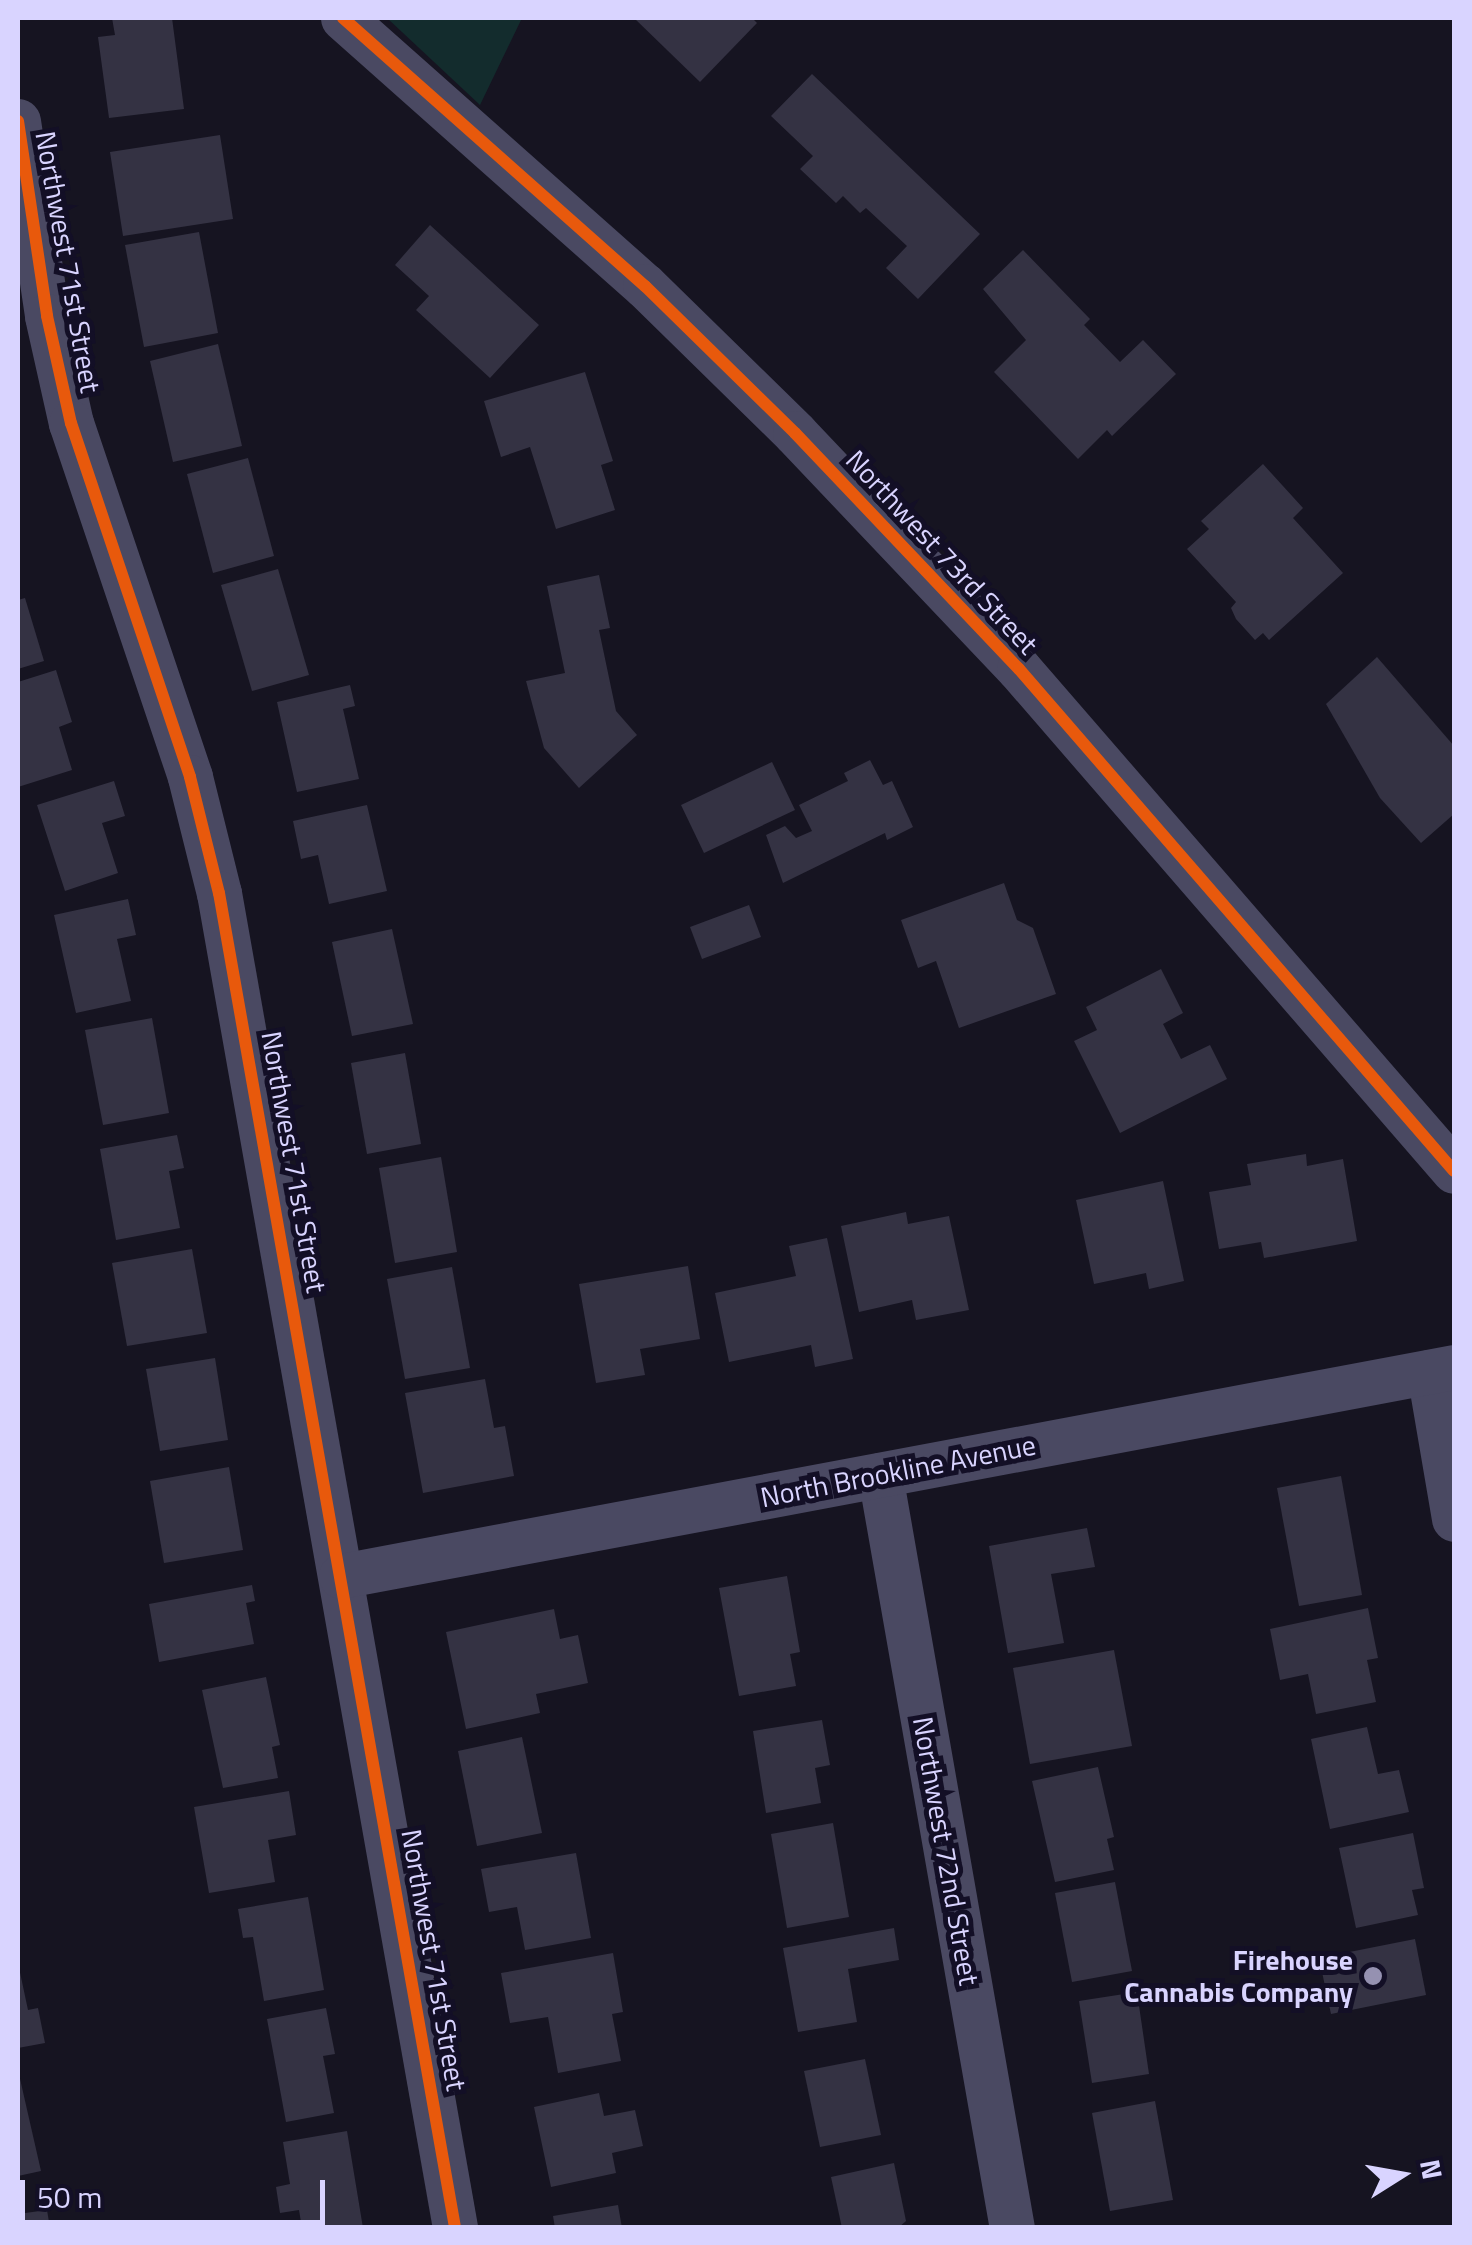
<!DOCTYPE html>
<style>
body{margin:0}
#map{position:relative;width:1472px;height:2245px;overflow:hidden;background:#161421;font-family:"Titillium Web",sans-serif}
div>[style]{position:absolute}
.green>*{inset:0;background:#132c2d}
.building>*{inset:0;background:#343243}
.street>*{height:45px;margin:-22.5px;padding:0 22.5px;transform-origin:22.5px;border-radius:22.5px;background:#4a4962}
.cycleway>*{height:12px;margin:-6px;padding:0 6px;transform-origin:6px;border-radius:6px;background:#e8590c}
.dots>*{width:28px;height:28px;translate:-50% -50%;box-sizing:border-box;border:5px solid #130f26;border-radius:50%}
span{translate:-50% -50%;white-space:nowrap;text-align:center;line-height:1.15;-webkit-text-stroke:10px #130f26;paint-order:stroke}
.street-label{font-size:28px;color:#d9d4ff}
.poi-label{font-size:28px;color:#d9d4ff;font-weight:700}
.right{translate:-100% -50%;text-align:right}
.frame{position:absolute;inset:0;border:20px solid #d9d4ff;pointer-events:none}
.north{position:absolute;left:1352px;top:2125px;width:100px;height:100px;-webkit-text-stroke:8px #130f26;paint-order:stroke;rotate:79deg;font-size:28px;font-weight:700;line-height:40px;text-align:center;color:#d9d4ff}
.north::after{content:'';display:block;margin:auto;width:35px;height:45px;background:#d9d4ff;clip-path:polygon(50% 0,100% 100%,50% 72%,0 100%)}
.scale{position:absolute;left:20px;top:2180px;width:305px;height:45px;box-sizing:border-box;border:5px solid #d9d4ff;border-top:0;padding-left:12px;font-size:30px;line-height:35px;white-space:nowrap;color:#d9d4ff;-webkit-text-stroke:8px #130f26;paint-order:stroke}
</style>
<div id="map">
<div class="green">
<div style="clip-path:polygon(387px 18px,522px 18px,480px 105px)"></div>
</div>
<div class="building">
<div style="clip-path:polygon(112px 18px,172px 18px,184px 109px,109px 118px,98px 37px,115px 35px)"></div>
<div style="clip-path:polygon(634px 18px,752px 18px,757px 23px,700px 82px)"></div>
<div style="clip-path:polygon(812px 74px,980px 234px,918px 299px,886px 268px,907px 246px,866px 208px,860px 213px,843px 196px,836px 203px,800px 169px,813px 156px,771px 116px)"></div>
<div style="clip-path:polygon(220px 135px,233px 219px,123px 236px,110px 152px)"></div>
<div style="clip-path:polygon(430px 225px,539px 325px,490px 378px,416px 310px,429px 296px,395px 265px)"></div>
<div style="clip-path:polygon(199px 232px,218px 333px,144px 347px,125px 245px)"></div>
<div style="clip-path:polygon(1023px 250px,1090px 319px,1084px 325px,1120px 362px,1143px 340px,1176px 374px,1112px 436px,1107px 430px,1078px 459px,994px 372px,1026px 340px,983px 289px)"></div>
<div style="clip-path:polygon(218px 344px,242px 446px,173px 462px,150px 361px)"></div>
<div style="clip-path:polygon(585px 372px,613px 461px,601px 465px,615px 510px,556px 529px,530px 447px,501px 457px,484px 401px)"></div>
<div style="clip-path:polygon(248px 458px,274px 556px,213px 573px,187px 474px)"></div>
<div style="clip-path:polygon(1263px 464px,1303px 508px,1293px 518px,1343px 573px,1269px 640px,1263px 633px,1255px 640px,1236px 619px,1231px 608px,1236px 602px,1187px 549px,1209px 529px,1201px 521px)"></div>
<div style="clip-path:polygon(278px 569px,309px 675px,252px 691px,221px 585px)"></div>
<div style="clip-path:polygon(599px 575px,610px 628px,599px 630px,616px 711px,637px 735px,579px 788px,544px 748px,526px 681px,565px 673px,547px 586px)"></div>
<div style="clip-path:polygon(25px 598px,44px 661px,18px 669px,18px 600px)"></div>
<div style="clip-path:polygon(1377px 657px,1454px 746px,1454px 814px,1421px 843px,1380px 798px,1326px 704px)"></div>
<div style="clip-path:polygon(56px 670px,72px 722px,59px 727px,72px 770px,18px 787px,18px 682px)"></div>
<div style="clip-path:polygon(350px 685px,355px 706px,343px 709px,359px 779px,297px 792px,277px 702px)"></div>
<div style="clip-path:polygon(870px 760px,883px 785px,892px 781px,913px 827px,887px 840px,885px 833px,783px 883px,766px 835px,785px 826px,796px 838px,812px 831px,799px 805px,848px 781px,844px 773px)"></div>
<div style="clip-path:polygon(772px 762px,795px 810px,704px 853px,681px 805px)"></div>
<div style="clip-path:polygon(114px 781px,125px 816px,102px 823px,118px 873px,65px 891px,37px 805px)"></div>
<div style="clip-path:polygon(367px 805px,387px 891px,329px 904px,318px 855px,301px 859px,293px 821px)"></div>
<div style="clip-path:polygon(1004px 883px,1017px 920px,1033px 928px,1056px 994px,959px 1028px,936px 961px,918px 968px,901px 920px)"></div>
<div style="clip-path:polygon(128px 899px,136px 935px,117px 939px,131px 1001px,76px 1013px,54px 915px)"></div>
<div style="clip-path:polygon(749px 905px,761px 937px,702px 959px,690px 927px)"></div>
<div style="clip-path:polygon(392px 929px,413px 1024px,352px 1036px,332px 942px)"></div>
<div style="clip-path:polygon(1161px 969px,1183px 1013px,1163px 1024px,1181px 1059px,1210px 1045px,1227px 1079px,1120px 1133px,1074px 1041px,1097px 1030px,1086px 1007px)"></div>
<div style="clip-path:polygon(152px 1018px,169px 1113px,103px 1125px,85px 1030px)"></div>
<div style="clip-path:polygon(405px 1053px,421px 1144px,367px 1154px,351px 1063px)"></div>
<div style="clip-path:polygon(177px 1135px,184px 1168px,169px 1171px,180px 1228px,116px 1240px,100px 1149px)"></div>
<div style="clip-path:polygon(1306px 1154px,1307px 1166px,1343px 1159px,1357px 1241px,1264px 1258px,1261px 1242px,1219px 1249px,1209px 1192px,1251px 1185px,1247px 1164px)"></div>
<div style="clip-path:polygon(441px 1157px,457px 1252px,395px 1263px,379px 1168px)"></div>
<div style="clip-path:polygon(1163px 1181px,1184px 1281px,1149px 1289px,1146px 1273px,1094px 1284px,1076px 1200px)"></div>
<div style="clip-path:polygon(906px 1212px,908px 1224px,949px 1216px,969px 1310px,916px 1320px,912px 1300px,859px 1312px,841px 1226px)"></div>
<div style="clip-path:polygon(827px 1238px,853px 1359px,815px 1367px,811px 1345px,729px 1362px,715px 1293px,796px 1276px,789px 1246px)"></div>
<div style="clip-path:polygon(192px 1249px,207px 1333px,127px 1346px,112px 1263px)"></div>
<div style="clip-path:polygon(688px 1266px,700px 1339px,640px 1349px,645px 1375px,596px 1383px,579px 1284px)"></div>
<div style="clip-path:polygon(452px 1267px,470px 1368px,405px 1379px,387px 1279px)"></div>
<div style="clip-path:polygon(215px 1358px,228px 1440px,160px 1451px,146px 1369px)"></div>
<div style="clip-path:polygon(485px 1379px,494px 1428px,505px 1426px,514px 1476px,423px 1493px,405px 1393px)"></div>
<div style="clip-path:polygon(229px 1467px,243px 1550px,164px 1563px,150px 1481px)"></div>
<div style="clip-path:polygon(1341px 1476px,1362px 1595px,1299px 1606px,1277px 1488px)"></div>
<div style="clip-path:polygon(1087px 1528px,1095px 1567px,1051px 1574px,1064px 1643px,1008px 1653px,989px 1546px)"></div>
<div style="clip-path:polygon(787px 1576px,800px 1652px,790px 1654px,796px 1686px,739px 1696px,719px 1588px)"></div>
<div style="clip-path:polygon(252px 1585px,255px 1601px,246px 1603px,254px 1644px,159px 1662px,149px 1604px)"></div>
<div style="clip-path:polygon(1368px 1608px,1378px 1658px,1367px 1660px,1376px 1702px,1316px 1714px,1308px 1674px,1280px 1680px,1270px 1629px)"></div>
<div style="clip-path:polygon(554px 1609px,560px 1639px,578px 1635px,588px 1683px,536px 1694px,540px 1713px,466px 1729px,446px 1632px)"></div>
<div style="clip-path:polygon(1114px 1650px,1132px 1746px,1030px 1764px,1013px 1668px)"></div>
<div style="clip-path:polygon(266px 1677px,280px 1745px,272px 1747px,278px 1778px,223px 1788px,202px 1690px)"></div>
<div style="clip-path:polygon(822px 1720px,830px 1765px,815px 1768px,821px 1803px,766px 1813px,753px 1731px)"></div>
<div style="clip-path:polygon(1367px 1727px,1378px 1774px,1399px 1770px,1409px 1812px,1330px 1829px,1311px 1739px)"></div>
<div style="clip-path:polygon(522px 1737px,542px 1833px,477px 1846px,458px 1751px)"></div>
<div style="clip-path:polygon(1098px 1767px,1114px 1837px,1107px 1839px,1114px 1870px,1055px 1882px,1032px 1781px)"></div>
<div style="clip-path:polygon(289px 1791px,296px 1835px,268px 1840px,275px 1882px,209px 1893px,194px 1807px)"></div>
<div style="clip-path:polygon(833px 1823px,849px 1917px,787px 1928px,771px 1834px)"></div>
<div style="clip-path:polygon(1413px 1833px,1424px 1888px,1412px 1890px,1418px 1915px,1356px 1928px,1339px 1848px)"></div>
<div style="clip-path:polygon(576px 1853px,591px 1938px,525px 1950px,517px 1907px,489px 1912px,481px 1869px)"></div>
<div style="clip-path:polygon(1115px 1882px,1132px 1971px,1072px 1982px,1055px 1893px)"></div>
<div style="clip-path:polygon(308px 1897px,324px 1990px,264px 2001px,253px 1937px,243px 1938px,238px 1909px)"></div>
<div style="clip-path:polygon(894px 1928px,899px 1960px,848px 1969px,857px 2022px,798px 2032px,783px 1948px)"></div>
<div style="clip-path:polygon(1415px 1939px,1426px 1995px,1331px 2014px,1319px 1958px)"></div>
<div style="clip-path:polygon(613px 1953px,623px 2012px,612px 2014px,621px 2061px,558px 2073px,548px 2017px,510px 2023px,501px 1973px)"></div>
<div style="clip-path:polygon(18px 1963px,28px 2010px,38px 2008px,45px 2043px,18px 2048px)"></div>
<div style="clip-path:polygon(1137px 1992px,1149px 2074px,1092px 2083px,1079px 2001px)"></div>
<div style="clip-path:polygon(326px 2008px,335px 2054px,323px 2056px,334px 2113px,286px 2122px,267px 2019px)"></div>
<div style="clip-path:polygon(865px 2059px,881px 2135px,820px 2147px,804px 2071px)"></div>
<div style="clip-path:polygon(18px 2070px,41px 2171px,18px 2176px)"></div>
<div style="clip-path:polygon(599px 2093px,604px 2116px,635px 2110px,643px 2146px,612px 2153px,616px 2173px,551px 2187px,534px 2107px)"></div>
<div style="clip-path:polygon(1155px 2101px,1173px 2200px,1110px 2211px,1092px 2113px)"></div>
<div style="clip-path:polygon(347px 2131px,363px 2228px,302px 2228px,299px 2210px,280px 2213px,276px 2187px,290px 2184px,283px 2142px)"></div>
<div style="clip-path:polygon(894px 2163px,906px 2221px,898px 2228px,842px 2228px,831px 2177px)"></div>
<div style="clip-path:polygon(618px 2205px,622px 2228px,555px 2228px,553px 2216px)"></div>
<div style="clip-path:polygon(47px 2210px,50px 2228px,18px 2228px,18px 2214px)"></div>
</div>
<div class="street">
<div style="left:343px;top:18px;width:404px;rotate:41.6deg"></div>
<div style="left:645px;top:286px;width:210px;rotate:44.4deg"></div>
<div style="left:795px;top:433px;width:325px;rotate:46.5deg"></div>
<div style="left:1019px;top:669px;width:664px;rotate:49.09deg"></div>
<div style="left:18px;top:121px;width:197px;rotate:81.5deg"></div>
<div style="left:47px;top:316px;width:110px;rotate:77.4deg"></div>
<div style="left:71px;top:423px;width:373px;rotate:71.4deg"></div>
<div style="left:190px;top:777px;width:120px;rotate:76deg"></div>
<div style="left:219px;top:893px;width:1356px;rotate:79.97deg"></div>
<div style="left:1429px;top:1372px;width:149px;rotate:80.3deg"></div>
<div style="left:880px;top:1475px;width:764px;rotate:80.06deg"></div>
<div style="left:341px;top:1576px;width:1132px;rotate:-10.64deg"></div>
</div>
<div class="cycleway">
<div style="left:343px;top:18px;width:404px;rotate:41.6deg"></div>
<div style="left:645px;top:286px;width:210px;rotate:44.4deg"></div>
<div style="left:795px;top:433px;width:325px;rotate:46.5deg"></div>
<div style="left:1019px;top:669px;width:664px;rotate:49.09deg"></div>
<div style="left:18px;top:121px;width:197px;rotate:81.5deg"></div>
<div style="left:47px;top:316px;width:110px;rotate:77.4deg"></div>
<div style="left:71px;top:423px;width:373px;rotate:71.4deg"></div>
<div style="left:190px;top:777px;width:120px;rotate:76deg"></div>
<div style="left:219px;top:893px;width:1356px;rotate:79.97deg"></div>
</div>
<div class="dots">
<div style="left:1373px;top:1976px;background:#9591b1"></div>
</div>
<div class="street-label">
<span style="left:68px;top:262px;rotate:80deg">Northwest 71st Street</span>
<span style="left:942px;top:552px;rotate:47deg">Northwest 73rd Street</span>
<span style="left:294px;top:1162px;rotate:80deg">Northwest 71st Street</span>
<span style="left:898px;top:1471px;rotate:-11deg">North Brookline Avenue</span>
<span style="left:946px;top:1851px;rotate:80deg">Northwest 72nd Street</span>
<span style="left:434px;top:1960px;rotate:80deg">Northwest 71st Street</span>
</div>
<div class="poi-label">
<span class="right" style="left:1353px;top:1976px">Firehouse<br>Cannabis Company</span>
</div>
<div class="frame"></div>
<div class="north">N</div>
<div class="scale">50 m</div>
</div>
